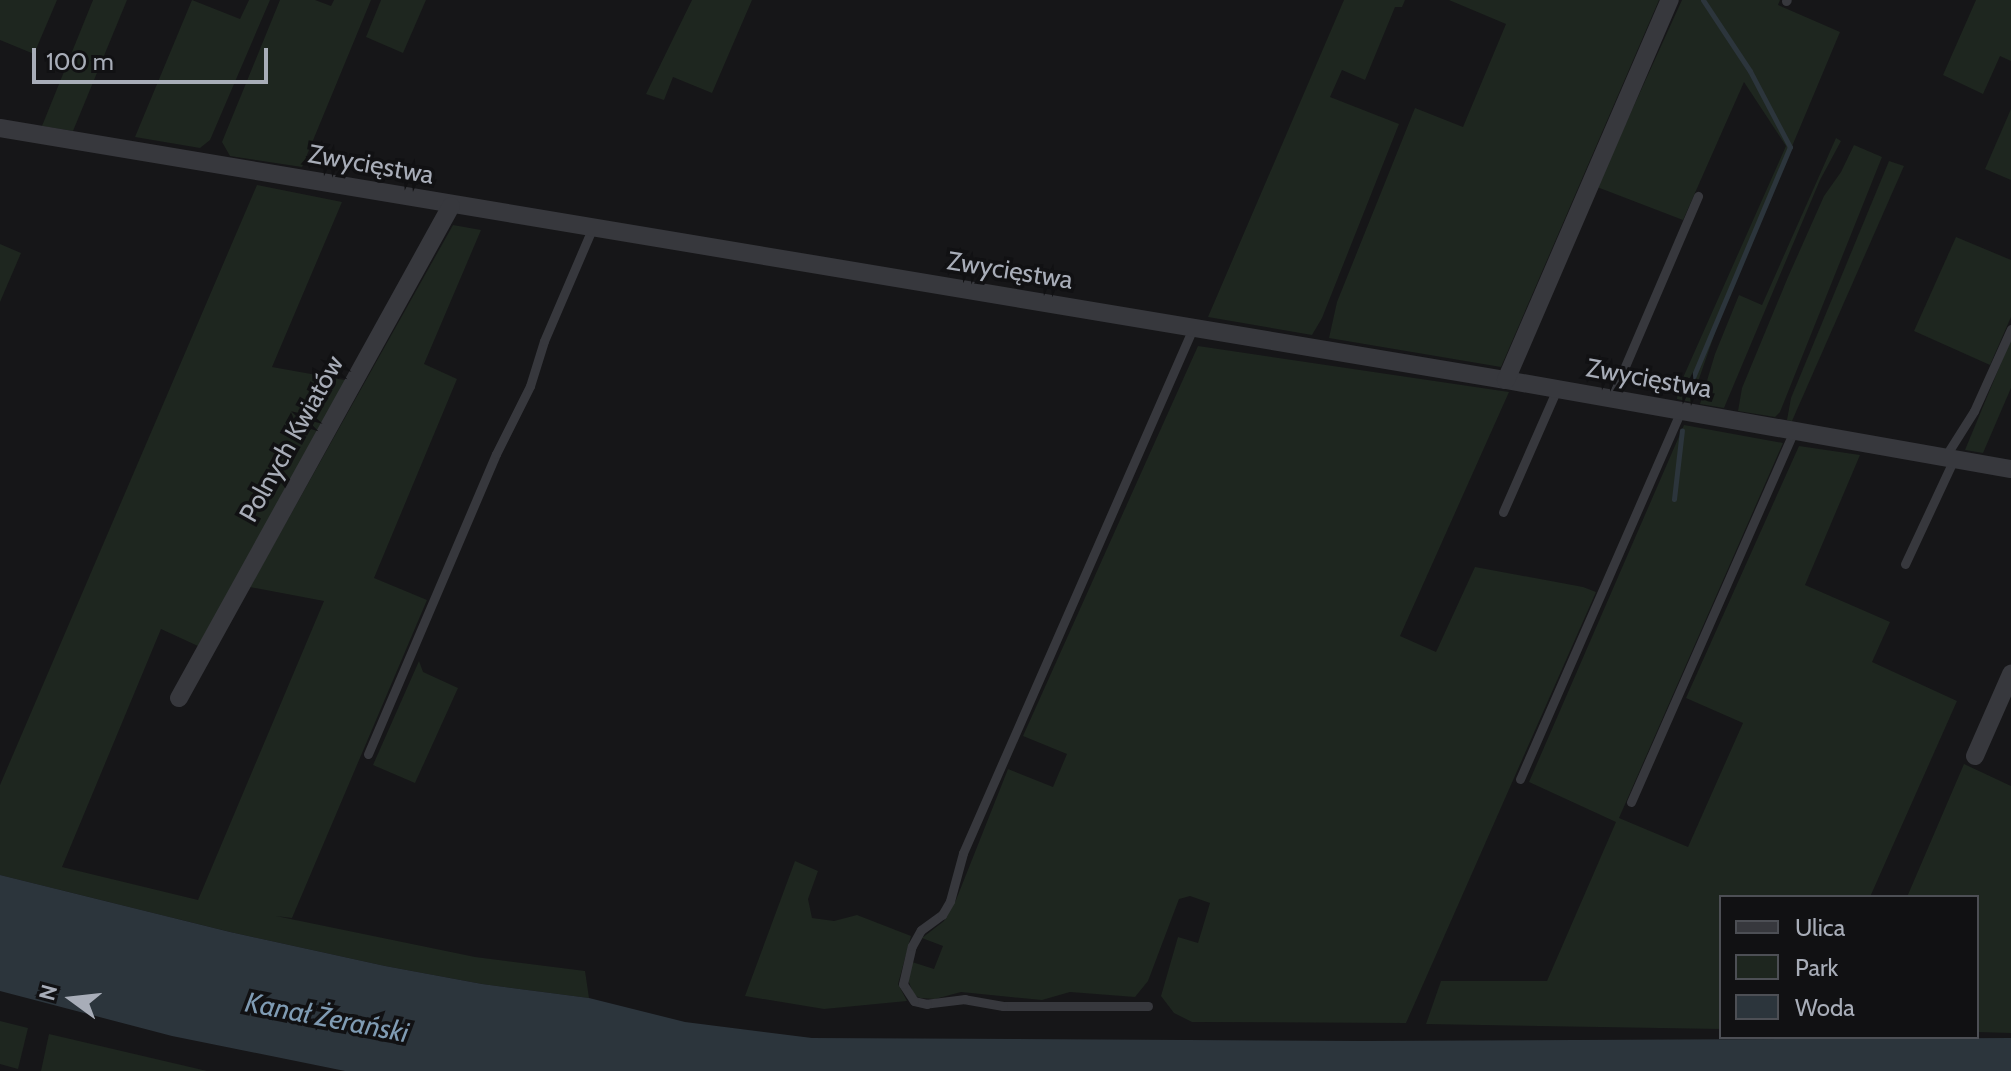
<!DOCTYPE html>
<meta charset="utf-8">
<style>
body{margin:0}
#map{position:relative;width:2011px;height:1071px;overflow:hidden;background:#161618;font-family:Cabin,sans-serif}
div>[style]{position:absolute}
.green>*{inset:0;background:#1e261f}
.water>*{inset:0;background:#2c353c}
.stream>*{height:5px;margin:-2.5px;padding:0 2.5px;transform-origin:2.5px;border-radius:2.5px;background:#2c353c}
.service>*{height:9px;margin:-4.5px;padding:0 4.5px;transform-origin:4.5px;border-radius:4.5px;background:#37383d}
.minor>*{height:18px;margin:-9px;padding:0 9px;transform-origin:9px;border-radius:9px;background:#37383d}
span{translate:-50% -50%;white-space:nowrap;text-align:center;line-height:1.15;-webkit-text-stroke:7px #111113;paint-order:stroke}
.street-label{font-size:26px;color:#a8adb8}
.water-label{font-size:28px;color:#7f9bb3;font-style:italic}
.legend{position:absolute;left:1719px;top:895px;width:260px;height:144px;box-sizing:border-box;background:#111113;border:2px solid #4d4f55;margin:0;padding:10px 14px;list-style:none;font-size:24px;color:#a8adb8}
.legend li{display:flex;align-items:center;gap:16px;height:40px}
.legend b{width:40px;border:2px solid #4d4f55}
.north{position:absolute;left:32px;top:959px;width:80px;height:80px;-webkit-text-stroke:6px #111113;paint-order:stroke;rotate:285deg;font-size:22px;font-weight:700;line-height:32px;text-align:center;color:#a8adb8}
.north::after{content:'';display:block;margin:auto;width:28px;height:36px;background:#a8adb8;clip-path:polygon(50% 0,100% 100%,50% 72%,0 100%)}
.scale{position:absolute;left:32px;top:48px;width:236px;height:36px;box-sizing:border-box;border:4px solid #a8adb8;border-top:0;padding-left:10px;font-size:24px;line-height:28px;white-space:nowrap;color:#a8adb8;-webkit-text-stroke:6px #111113;paint-order:stroke}
</style>
<div id="map">
<div class="green">
<div style="clip-path:polygon(0 0,57px 0,34px 54px,0 40px)"></div>
<div style="clip-path:polygon(93px 0,127px 0,73px 131px,42px 126px)"></div>
<div style="clip-path:polygon(192px 0,240px 19px,249px 0,270px 0,210px 140px,200px 148px,135px 137px)"></div>
<div style="clip-path:polygon(280px 0,315px 0,331px 6px,334px 0,371px 0,302px 167px,230px 156px,222px 142px)"></div>
<div style="clip-path:polygon(381px 0,426px 0,403px 53px,366px 37px)"></div>
<div style="clip-path:polygon(692px 0,752px 0,712px 93px,673px 77px,664px 100px,646px 94px)"></div>
<div style="clip-path:polygon(1344px 0,1405px 0,1402px 7px,1395px 7px,1365px 80px,1342px 70px,1330px 97px,1399px 124px,1322px 318px,1312px 335px,1208px 317px)"></div>
<div style="clip-path:polygon(1449px 0,1659px 0,1501px 367px,1329px 338px,1337px 302px,1415px 108px,1463px 127px,1506px 24px)"></div>
<div style="clip-path:polygon(1682px 0,1780px 0,1778px 5px,1840px 32px,1720px 318px,1691px 402px,1677px 399px,1678px 389px,1786px 146px,1744px 82px,1683px 220px,1597px 187px)"></div>
<div style="clip-path:polygon(1976px 0,2011px 0,2011px 61px,2000px 56px,1983px 94px,1943px 75px)"></div>
<div style="clip-path:polygon(2011px 109px,2011px 180px,1985px 169px)"></div>
<div style="clip-path:polygon(1836px 138px,1841px 141px,1820px 180px,1724px 408px,1700px 404px,1715px 354px,1739px 295px,1762px 305px)"></div>
<div style="clip-path:polygon(1854px 145px,1882px 157px,1780px 412px,1775px 417px,1738px 411px,1742px 388px,1788px 277px,1824px 196px,1841px 172px)"></div>
<div style="clip-path:polygon(1889px 161px,1904px 166px,1792px 421px,1787px 420px,1791px 398px)"></div>
<div style="clip-path:polygon(257px 185px,342px 202px,272px 367px,350px 381px,198px 646px,161px 629px,62px 867px,198px 900px,324px 601px,250px 587px,453px 225px,481px 230px,424px 364px,457px 379px,374px 578px,427px 600px,292px 918px,276px 916px,475px 957px,585px 971px,589px 998px,482px 984px,385px 966px,230px 932px,0 875px,0 785px)"></div>
<div style="clip-path:polygon(1956px 237px,2011px 260px,2011px 317px,1990px 365px,1914px 331px)"></div>
<div style="clip-path:polygon(0 244px,21px 253px,0 302px)"></div>
<div style="clip-path:polygon(2011px 339px,2011px 388px,1983px 453px,1965px 450px)"></div>
<div style="clip-path:polygon(1198px 346px,1509px 392px,1400px 636px,1436px 652px,1475px 567px,1583px 587px,1596px 592px,1406px 1023px,1192px 1022px,1174px 1013px,1161px 996px,1178px 937px,1198px 943px,1210px 903px,1190px 896px,1179px 899px,1148px 981px,1135px 997px,1070px 992px,1042px 1000px,961px 992px,935px 999px,920px 998px,914px 995px,908px 980px,912px 962px,934px 969px,943px 946px,922px 938px,944px 921px,956px 900px,1008px 769px,1053px 787px,1067px 754px,1023px 736px)"></div>
<div style="clip-path:polygon(1684px 425px,1783px 443px,1619px 818px,1688px 847px,1743px 723px,1686px 698px,1799px 446px,1860px 455px,1805px 585px,1890px 622px,1872px 662px,1957px 701px,1870px 897px,1721px 897px,1721px 1029px,1426px 1024px,1441px 981px,1547px 981px,1616px 822px,1529px 782px)"></div>
<div style="clip-path:polygon(419px 661px,423px 672px,458px 688px,415px 783px,373px 765px)"></div>
<div style="clip-path:polygon(1964px 764px,2011px 786px,2011px 1033px,1977px 1032px,1977px 897px,1907px 897px)"></div>
<div style="clip-path:polygon(795px 861px,818px 871px,808px 899px,812px 918px,834px 921px,857px 915px,911px 936px,898px 984px,907px 1001px,824px 1009px,745px 996px)"></div>
<div style="clip-path:polygon(0 1021px,28px 1028px,18px 1069px,0 1064px)"></div>
<div style="clip-path:polygon(49px 1034px,207px 1071px,41px 1071px)"></div>
</div>
<div class="water">
<div style="clip-path:polygon(0 875px,230px 932px,385px 966px,482px 984px,589px 998px,685px 1022px,812px 1038px,1362px 1041px,2011px 1038px,2011px 1071px,345px 1071px,172px 1036px,0 991px)"></div>
</div>
<div class="stream">
<div style="left:1686px;top:394px;width:268px;rotate:-67.2deg"></div>
<div style="left:1790px;top:147px;width:86px;rotate:-117.8deg"></div>
<div style="left:1750px;top:71px;width:85px;rotate:-123.5deg"></div>
<div style="left:1674px;top:499px;width:69px;rotate:-83.4deg"></div>
</div>
<div class="service">
<div style="left:1786px;top:1px;width:1px;rotate:-45deg"></div>
<div style="left:1611px;top:399px;width:221px;rotate:-66.8deg"></div>
<div style="left:1945px;top:457px;width:54px;rotate:-57.8deg"></div>
<div style="left:1974px;top:411px;width:90px;rotate:-65.7deg"></div>
<div style="left:1503px;top:512px;width:134px;rotate:-66.3deg"></div>
<div style="left:1905px;top:564px;width:116px;rotate:-65deg"></div>
<div style="left:368px;top:754px;width:326px;rotate:-66.9deg"></div>
<div style="left:496px;top:454px;width:76px;rotate:-63.4deg"></div>
<div style="left:530px;top:386px;width:47px;rotate:-72.7deg"></div>
<div style="left:544px;top:341px;width:122px;rotate:-66.8deg"></div>
<div style="left:1520px;top:779px;width:402px;rotate:-66.4deg"></div>
<div style="left:1631px;top:802px;width:405px;rotate:-66.3deg"></div>
<div style="left:1148px;top:1006px;width:145px;rotate:180deg"></div>
<div style="left:1003px;top:1006px;width:39px;rotate:-170deg"></div>
<div style="left:965px;top:999px;width:38px;rotate:173deg"></div>
<div style="left:927px;top:1004px;width:13px;rotate:-167deg"></div>
<div style="left:914px;top:1001px;width:20px;rotate:-123deg"></div>
<div style="left:903px;top:984px;width:39px;rotate:-77deg"></div>
<div style="left:912px;top:946px;width:18px;rotate:-61deg"></div>
<div style="left:921px;top:930px;width:26px;rotate:-36deg"></div>
<div style="left:942px;top:915px;width:16px;rotate:-60deg"></div>
<div style="left:950px;top:901px;width:50px;rotate:-74.8deg"></div>
<div style="left:963px;top:853px;width:573px;rotate:-66.34deg"></div>
</div>
<div class="minor">
<div style="left:0;top:128px;width:1527px;rotate:9.5deg"></div>
<div style="left:1506px;top:380px;width:513px;rotate:10deg"></div>
<div style="left:1506px;top:380px;width:414px;rotate:-66.7deg"></div>
<div style="left:179px;top:698px;width:562px;rotate:-61.06deg"></div>
<div style="left:1975px;top:756px;width:90px;rotate:-66.3deg"></div>
</div>
<div class="street-label">
<span style="left:371px;top:165px;rotate:10deg">Zwycięstwa</span>
<span style="left:1010px;top:271px;rotate:9deg">Zwycięstwa</span>
<span style="left:1649px;top:379px;rotate:10deg">Zwycięstwa</span>
<span style="left:292px;top:439px;rotate:-61deg">Polnych Kwiatów</span>
</div>
<div class="water-label">
<span style="left:327px;top:1017px;rotate:11deg">Kanał Żerański</span>
</div>
<ul class="legend">
<li><b style="height:10px;background:#37383d"></b>Ulica</li>
<li><b style="height:22px;background:#1e261f"></b>Park</li>
<li><b style="height:22px;background:#2c353c"></b>Woda</li>
</ul>
<div class="north">N</div>
<div class="scale">100 m</div>
</div>
